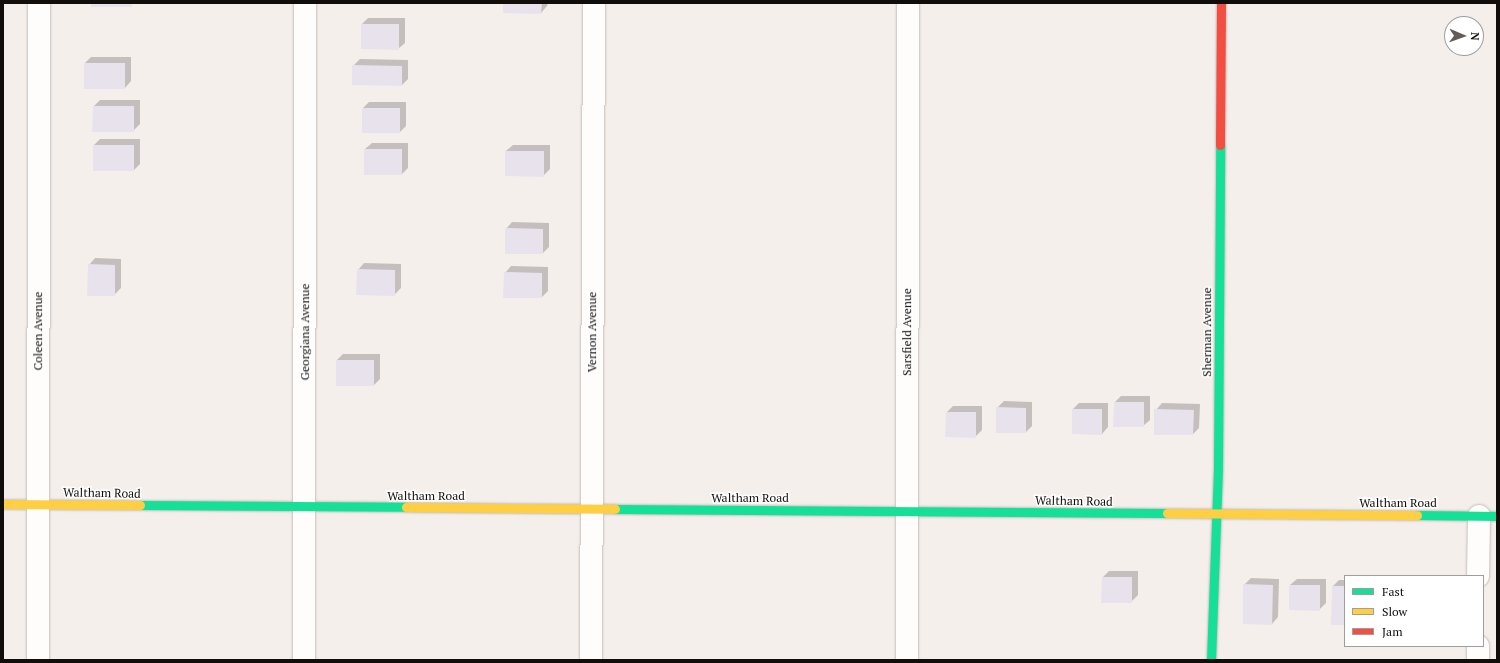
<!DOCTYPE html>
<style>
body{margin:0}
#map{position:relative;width:1500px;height:663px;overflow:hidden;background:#f5efeb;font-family:"PT Serif",serif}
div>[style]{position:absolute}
.shadow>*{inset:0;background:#0003}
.building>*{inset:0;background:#e8e2ec}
.roads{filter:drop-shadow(0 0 1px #c2bebb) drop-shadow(0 0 1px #c2bebb)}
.street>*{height:22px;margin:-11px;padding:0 11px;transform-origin:11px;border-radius:11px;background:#fefdfc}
.fast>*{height:9px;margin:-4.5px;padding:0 4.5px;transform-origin:4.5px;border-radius:4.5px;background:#16e098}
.slow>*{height:9px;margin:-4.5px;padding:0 4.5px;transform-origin:4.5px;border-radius:4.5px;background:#ffcf43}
.jam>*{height:9px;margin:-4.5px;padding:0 4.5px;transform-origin:4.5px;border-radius:4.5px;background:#f24e42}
span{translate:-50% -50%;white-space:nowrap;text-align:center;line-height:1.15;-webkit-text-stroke:3px #fff;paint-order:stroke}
.street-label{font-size:12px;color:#110d0b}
.frame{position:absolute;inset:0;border:4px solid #110d0b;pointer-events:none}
.legend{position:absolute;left:1344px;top:575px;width:140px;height:72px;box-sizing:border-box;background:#fff;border:1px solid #a09e9d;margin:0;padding:5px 7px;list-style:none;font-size:12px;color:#110d0b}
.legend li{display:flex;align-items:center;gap:8px;height:20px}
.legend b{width:20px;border:1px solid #a09e9d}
.north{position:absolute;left:1444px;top:16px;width:40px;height:40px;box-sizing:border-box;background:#fff;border:1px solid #a09e9d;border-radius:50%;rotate:92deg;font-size:11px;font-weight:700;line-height:16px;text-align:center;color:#110d0b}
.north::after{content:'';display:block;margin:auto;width:14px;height:18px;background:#615c59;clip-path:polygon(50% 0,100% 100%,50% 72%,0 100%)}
</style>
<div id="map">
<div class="shadow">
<div style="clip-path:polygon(504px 3px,548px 3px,547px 6px,541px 13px)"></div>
<div style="clip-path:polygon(368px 18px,405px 18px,405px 43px,398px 49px,362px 24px)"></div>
<div style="clip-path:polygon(91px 57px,131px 57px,131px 81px,125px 88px,85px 63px)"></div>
<div style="clip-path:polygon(360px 59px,408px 60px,408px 79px,402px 85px,353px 66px)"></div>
<div style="clip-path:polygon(100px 100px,140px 100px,140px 124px,133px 131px,94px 106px)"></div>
<div style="clip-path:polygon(369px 102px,406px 102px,406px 126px,400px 132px,363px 108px)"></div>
<div style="clip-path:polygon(100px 139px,140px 139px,140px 164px,134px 170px,94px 145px)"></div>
<div style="clip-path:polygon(372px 143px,408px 143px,408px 168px,402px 174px,365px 149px)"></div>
<div style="clip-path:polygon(513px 145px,550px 145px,550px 169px,543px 176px,506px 151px)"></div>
<div style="clip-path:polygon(512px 222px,549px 223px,549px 247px,543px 253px,506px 229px)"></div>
<div style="clip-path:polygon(95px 258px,121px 259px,121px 288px,114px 295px,89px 265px)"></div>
<div style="clip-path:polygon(364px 263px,401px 264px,401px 288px,394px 295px,358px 270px)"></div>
<div style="clip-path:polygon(511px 266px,548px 267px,548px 291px,542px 297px,505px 273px)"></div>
<div style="clip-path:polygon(343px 354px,380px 354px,380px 379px,374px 385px,337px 360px)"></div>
<div style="clip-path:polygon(1121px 396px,1150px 396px,1150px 420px,1143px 426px,1115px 402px)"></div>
<div style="clip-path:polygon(1004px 401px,1032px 402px,1032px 426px,1026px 432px,997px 408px)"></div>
<div style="clip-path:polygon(1079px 403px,1108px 403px,1108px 427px,1102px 434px,1073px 409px)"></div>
<div style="clip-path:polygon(1162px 403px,1200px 404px,1199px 428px,1193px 434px,1156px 410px)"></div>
<div style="clip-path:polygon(953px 406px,982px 406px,982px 430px,975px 437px,947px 412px)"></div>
<div style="clip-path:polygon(1109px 571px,1138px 571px,1138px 595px,1131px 602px,1103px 577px)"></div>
<div style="clip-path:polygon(1251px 578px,1279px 579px,1278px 617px,1272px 624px,1244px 585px)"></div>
<div style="clip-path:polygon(1297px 579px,1326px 579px,1326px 603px,1319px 610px,1290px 585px)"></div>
<div style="clip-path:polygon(1339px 580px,1345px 580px,1345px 624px,1333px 586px)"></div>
</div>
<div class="building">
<div style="clip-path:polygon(91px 3px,132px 3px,132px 7px,91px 7px)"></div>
<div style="clip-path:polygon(503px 3px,542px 3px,541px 14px,503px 13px)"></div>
<div style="clip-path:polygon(361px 24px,399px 24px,399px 50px,361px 49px)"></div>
<div style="clip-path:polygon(84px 63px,125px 63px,125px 89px,84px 89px)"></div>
<div style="clip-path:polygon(352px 65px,402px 66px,402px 86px,352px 85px)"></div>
<div style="clip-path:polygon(93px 106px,134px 106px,134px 132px,92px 132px)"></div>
<div style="clip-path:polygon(362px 108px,400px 108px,400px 133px,362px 133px)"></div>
<div style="clip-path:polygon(93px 145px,134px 145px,134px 171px,93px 171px)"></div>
<div style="clip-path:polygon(364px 149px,402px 149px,402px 175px,364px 175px)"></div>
<div style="clip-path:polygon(505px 151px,544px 151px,544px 177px,505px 176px)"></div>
<div style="clip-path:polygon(505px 228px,543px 229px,543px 254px,505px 254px)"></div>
<div style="clip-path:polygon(88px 264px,115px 265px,115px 296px,87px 296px)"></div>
<div style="clip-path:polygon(357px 269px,395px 270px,395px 296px,356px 295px)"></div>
<div style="clip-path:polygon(504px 272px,542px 273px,542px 298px,503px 298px)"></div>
<div style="clip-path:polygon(336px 360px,374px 360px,374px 386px,336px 386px)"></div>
<div style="clip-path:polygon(1114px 402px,1144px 402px,1144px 427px,1113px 427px)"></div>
<div style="clip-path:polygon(996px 407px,1026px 408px,1026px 433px,996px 433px)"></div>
<div style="clip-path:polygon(1072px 409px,1102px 409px,1102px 435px,1072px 434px)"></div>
<div style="clip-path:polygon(1154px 409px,1194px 410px,1193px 435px,1154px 435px)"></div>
<div style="clip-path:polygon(946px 412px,976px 412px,976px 438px,945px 437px)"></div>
<div style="clip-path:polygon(1102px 577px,1132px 577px,1132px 603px,1101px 603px)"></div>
<div style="clip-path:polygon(1243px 584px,1273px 585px,1272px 625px,1243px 624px)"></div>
<div style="clip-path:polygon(1289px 585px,1320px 585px,1320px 611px,1289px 610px)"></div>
<div style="clip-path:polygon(1332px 586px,1345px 586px,1345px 625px,1331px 625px)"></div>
</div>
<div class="roads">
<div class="street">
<div style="left:1478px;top:576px;width:60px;rotate:-89deg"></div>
<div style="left:38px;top:660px;width:657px;rotate:-89.91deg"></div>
<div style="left:304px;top:660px;width:657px;rotate:-89.91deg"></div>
<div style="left:591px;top:660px;width:657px;rotate:-89.74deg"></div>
<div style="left:907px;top:660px;width:657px;rotate:-89.91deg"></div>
<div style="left:1478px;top:660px;width:14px;rotate:-90deg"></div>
</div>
<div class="fast">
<div style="left:140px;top:505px;width:266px;rotate:0.4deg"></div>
<div style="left:615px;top:509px;width:552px;rotate:0.42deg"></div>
<div style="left:1417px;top:515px;width:80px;rotate:0.7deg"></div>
<div style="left:1211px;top:660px;width:193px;rotate:-87.9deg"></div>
<div style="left:1218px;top:467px;width:322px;rotate:-89.6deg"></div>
</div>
<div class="slow">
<div style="left:3px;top:504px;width:137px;rotate:0.4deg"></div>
<div style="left:406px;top:507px;width:209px;rotate:0.5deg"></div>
<div style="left:1167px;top:513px;width:250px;rotate:0.5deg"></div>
</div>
<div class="jam">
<div style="left:1220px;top:145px;width:142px;rotate:-89.6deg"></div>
</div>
</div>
<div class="street-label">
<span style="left:38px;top:331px;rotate:-90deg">Coleen Avenue</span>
<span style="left:305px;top:332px;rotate:-90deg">Georgiana Avenue</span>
<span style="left:592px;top:332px;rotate:-90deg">Vernon Avenue</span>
<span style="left:907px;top:332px;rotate:-90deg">Sarsfield Avenue</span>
<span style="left:1207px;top:332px;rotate:-90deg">Sherman Avenue</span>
<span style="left:102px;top:493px;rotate:1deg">Waltham Road</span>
<span style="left:426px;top:496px">Waltham Road</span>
<span style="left:750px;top:498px">Waltham Road</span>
<span style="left:1074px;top:501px;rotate:1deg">Waltham Road</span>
<span style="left:1398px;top:503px">Waltham Road</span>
</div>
<div class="frame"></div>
<ul class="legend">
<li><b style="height:5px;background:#16e098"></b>Fast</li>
<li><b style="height:5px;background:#ffcf43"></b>Slow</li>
<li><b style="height:5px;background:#f24e42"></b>Jam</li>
</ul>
<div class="north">N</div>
</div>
